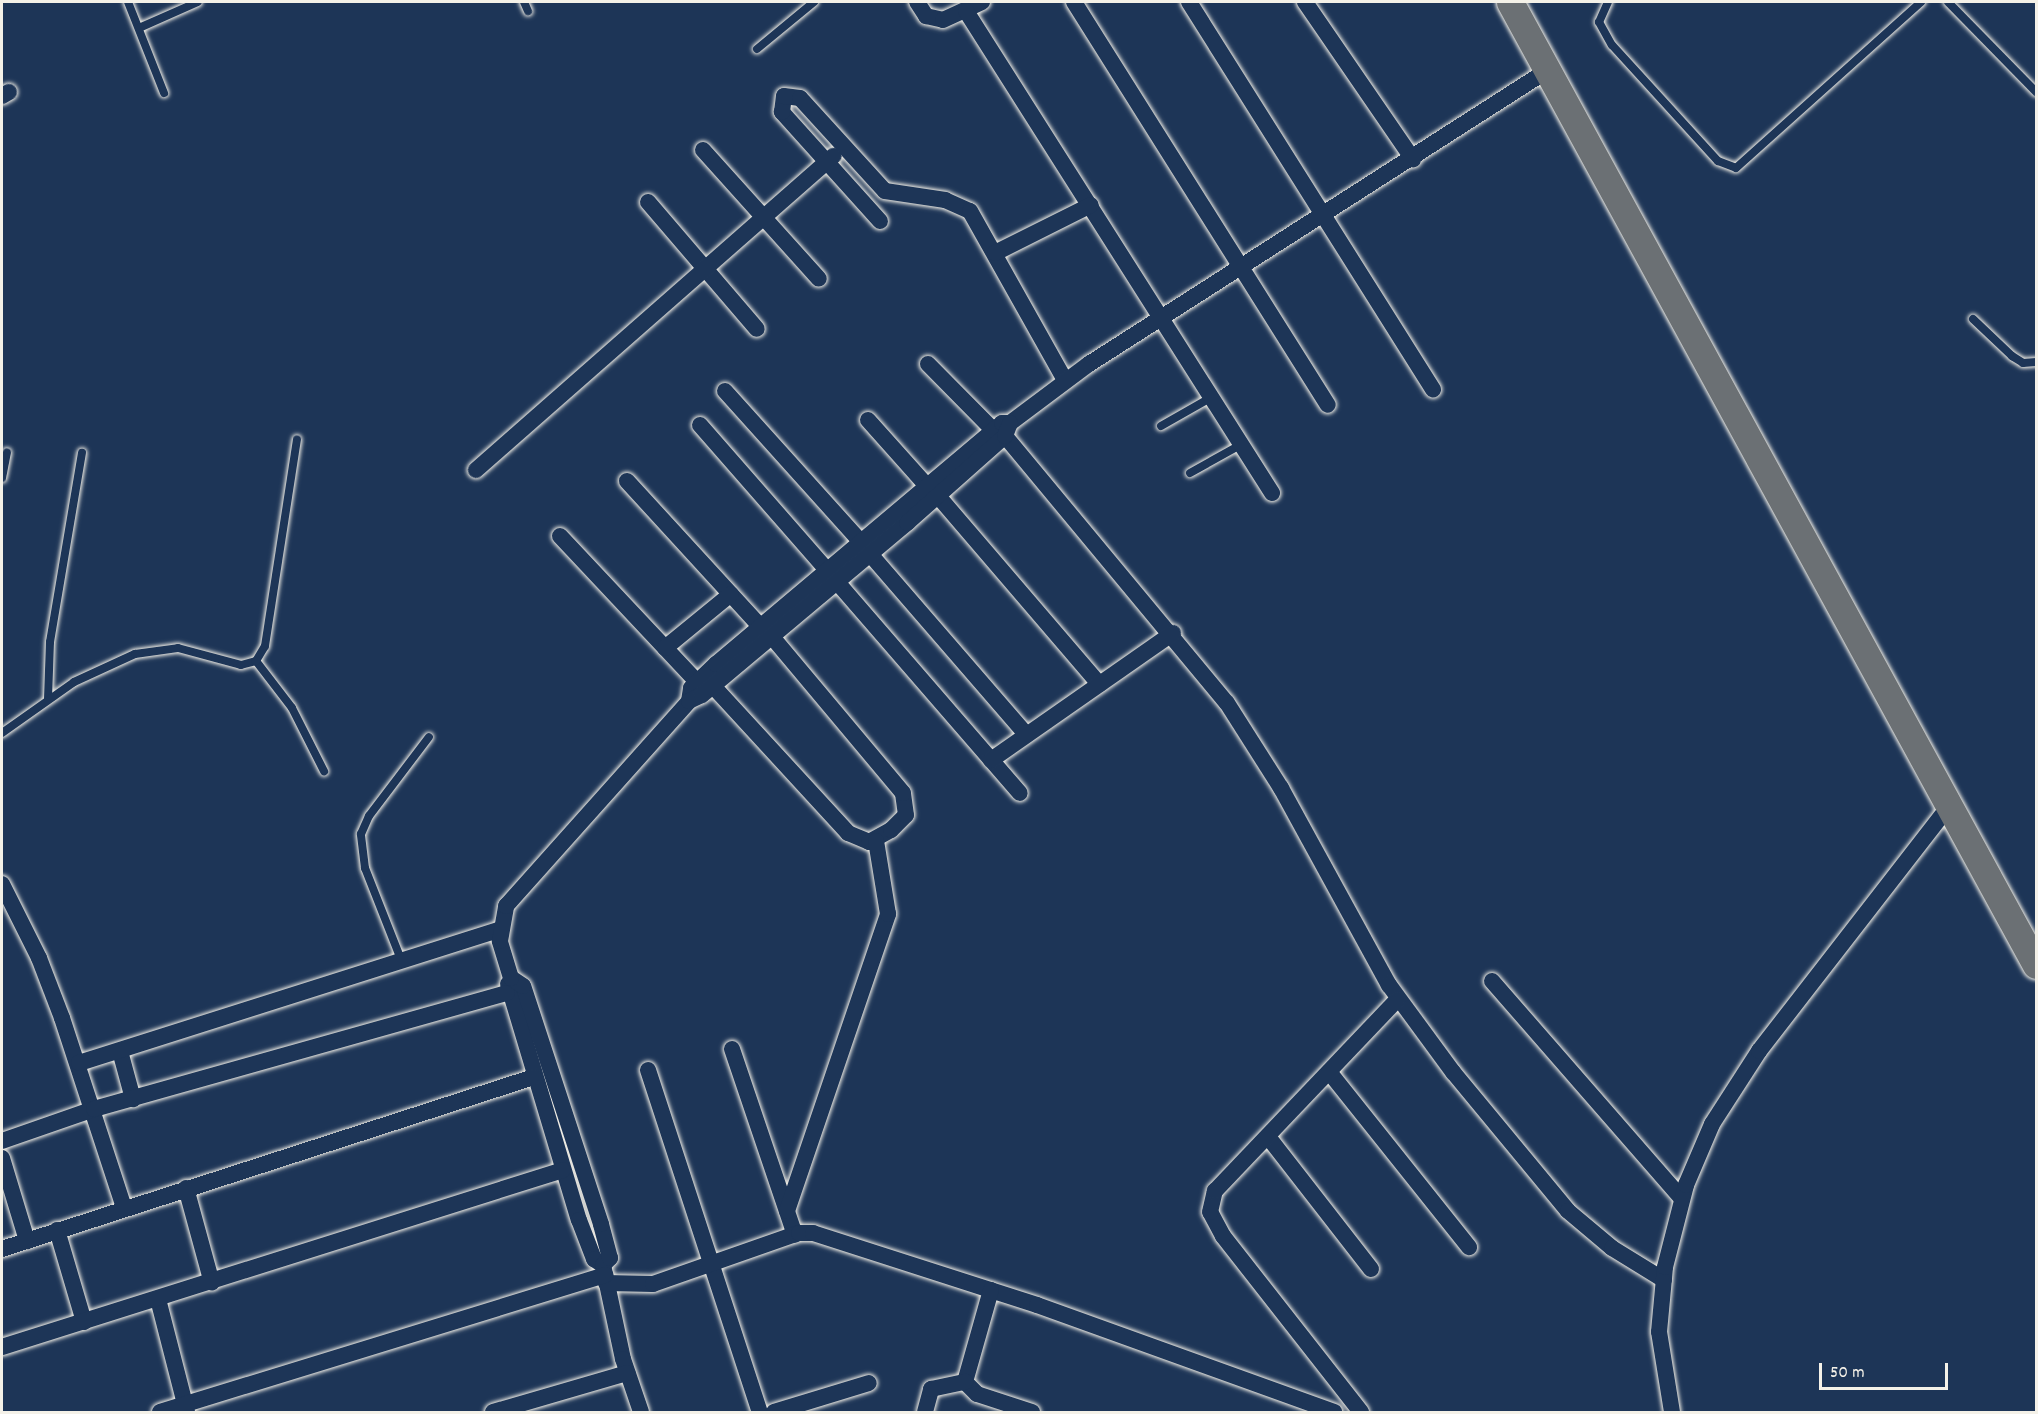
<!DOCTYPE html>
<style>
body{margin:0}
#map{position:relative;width:2038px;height:1414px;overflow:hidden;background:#1d3557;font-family:Dekko,sans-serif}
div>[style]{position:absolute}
.roads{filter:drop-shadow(0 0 2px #f4f1e8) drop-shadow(0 0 2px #f4f1e8)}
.lane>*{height:8px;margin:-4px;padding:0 4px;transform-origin:4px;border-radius:4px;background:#1d3557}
.street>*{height:16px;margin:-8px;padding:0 8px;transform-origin:8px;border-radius:8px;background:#1d3557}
.primary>*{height:27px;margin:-13.5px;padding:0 13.5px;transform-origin:13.5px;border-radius:13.5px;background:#6b7074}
span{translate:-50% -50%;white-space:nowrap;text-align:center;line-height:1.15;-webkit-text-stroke:6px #1d3557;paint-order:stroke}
.frame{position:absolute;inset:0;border:3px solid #f4f1e8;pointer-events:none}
.scale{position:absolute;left:1819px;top:1363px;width:129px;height:27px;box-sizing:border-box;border:3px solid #f4f1e8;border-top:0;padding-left:8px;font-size:18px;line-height:21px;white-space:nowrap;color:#f4f1e8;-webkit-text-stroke:4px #1d3557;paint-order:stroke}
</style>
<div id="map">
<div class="roads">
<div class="lane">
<div style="left:128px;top:2px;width:98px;rotate:68.4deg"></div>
<div style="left:524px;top:2px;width:10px;rotate:66deg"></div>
<div style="left:1608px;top:2px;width:22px;rotate:114deg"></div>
<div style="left:1599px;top:22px;width:26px;rotate:61deg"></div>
<div style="left:1612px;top:45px;width:157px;rotate:47.6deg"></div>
<div style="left:1718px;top:161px;width:19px;rotate:21deg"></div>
<div style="left:1736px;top:168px;width:249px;rotate:-41.9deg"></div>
<div style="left:1948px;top:2px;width:126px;rotate:45.6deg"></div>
<div style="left:139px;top:28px;width:64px;rotate:-23.8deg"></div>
<div style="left:757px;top:49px;width:74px;rotate:-39.5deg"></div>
<div style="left:1973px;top:319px;width:54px;rotate:43.5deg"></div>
<div style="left:2012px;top:356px;width:13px;rotate:32deg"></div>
<div style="left:2023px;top:363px;width:13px;rotate:-4deg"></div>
<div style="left:1161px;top:426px;width:56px;rotate:-29.7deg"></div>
<div style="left:1190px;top:473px;width:57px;rotate:-29.2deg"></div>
<div style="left:2px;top:478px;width:26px;rotate:-79deg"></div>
<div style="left:256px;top:661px;width:59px;rotate:52.5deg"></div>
<div style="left:292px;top:708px;width:71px;rotate:63.1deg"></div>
<div style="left:48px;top:699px;width:57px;rotate:-88deg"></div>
<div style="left:50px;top:642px;width:192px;rotate:-80.4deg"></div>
<div style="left:2px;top:733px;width:88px;rotate:-35.3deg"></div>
<div style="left:74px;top:682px;width:67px;rotate:-24.7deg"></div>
<div style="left:135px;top:654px;width:43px;rotate:-7.9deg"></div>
<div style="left:178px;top:648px;width:65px;rotate:15.1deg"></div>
<div style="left:241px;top:665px;width:16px;rotate:-15deg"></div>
<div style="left:256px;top:661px;width:17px;rotate:-59deg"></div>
<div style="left:265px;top:646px;width:209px;rotate:-81.2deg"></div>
<div style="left:402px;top:962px;width:101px;rotate:-111.5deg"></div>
<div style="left:365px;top:868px;width:34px;rotate:-97deg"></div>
<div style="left:361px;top:834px;width:20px;rotate:-66deg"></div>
<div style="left:369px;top:816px;width:99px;rotate:-52.8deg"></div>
</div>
<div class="street">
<div style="left:917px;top:2px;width:17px;rotate:57deg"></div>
<div style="left:926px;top:16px;width:17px;rotate:13deg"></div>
<div style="left:943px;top:20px;width:43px;rotate:-24.8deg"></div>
<div style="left:1074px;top:2px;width:476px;rotate:57.8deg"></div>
<div style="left:1189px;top:2px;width:458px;rotate:57.8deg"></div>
<div style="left:1305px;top:2px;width:191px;rotate:55.5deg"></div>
<div style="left:966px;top:11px;width:571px;rotate:57.59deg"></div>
<div style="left:2px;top:96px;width:8px;rotate:-30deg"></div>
<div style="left:703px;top:150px;width:173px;rotate:48deg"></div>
<div style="left:648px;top:202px;width:167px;rotate:49.4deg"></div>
<div style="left:880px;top:221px;width:147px;rotate:-132deg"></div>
<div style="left:782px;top:112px;width:16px;rotate:-83deg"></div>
<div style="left:784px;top:96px;width:16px;rotate:7deg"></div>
<div style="left:800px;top:98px;width:126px;rotate:47.6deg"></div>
<div style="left:885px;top:191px;width:61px;rotate:8.5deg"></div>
<div style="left:945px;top:200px;width:27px;rotate:24deg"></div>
<div style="left:970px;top:211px;width:194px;rotate:60.7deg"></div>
<div style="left:995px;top:253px;width:107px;rotate:-26.6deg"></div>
<div style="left:928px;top:364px;width:93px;rotate:45.4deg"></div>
<div style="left:725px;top:391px;width:203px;rotate:48deg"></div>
<div style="left:868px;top:420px;width:89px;rotate:48.2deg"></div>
<div style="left:700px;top:425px;width:193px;rotate:48.8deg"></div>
<div style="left:1005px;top:436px;width:347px;rotate:50.3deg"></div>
<div style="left:1227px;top:703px;width:101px;rotate:57.6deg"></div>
<div style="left:1281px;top:788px;width:225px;rotate:61.3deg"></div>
<div style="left:1389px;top:985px;width:108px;rotate:53.7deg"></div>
<div style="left:1453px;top:1072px;width:180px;rotate:50.4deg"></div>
<div style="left:1568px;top:1211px;width:57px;rotate:40.1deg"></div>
<div style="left:1612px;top:1248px;width:61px;rotate:31.6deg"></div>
<div style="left:476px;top:470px;width:476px;rotate:-41.3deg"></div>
<div style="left:627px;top:481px;width:197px;rotate:47.5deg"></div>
<div style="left:938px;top:496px;width:248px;rotate:49.4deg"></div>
<div style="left:560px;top:536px;width:200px;rotate:46.8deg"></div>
<div style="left:870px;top:554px;width:238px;rotate:49.1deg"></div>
<div style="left:837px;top:582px;width:279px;rotate:49.1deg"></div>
<div style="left:665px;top:648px;width:85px;rotate:-39.3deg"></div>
<div style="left:713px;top:686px;width:200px;rotate:47.4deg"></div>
<div style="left:848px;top:833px;width:23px;rotate:23deg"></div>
<div style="left:869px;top:842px;width:25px;rotate:-29deg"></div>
<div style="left:891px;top:830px;width:21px;rotate:-45deg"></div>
<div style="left:906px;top:815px;width:22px;rotate:-98deg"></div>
<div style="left:903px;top:793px;width:204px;rotate:-130deg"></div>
<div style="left:689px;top:701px;width:13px;rotate:-81deg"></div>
<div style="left:691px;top:688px;width:35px;rotate:-44deg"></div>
<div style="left:716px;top:664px;width:374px;rotate:-40.1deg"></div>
<div style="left:1002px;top:423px;width:8px"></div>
<div style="left:1010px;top:423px;width:99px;rotate:-36.8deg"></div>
<div style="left:1089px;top:364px;width:545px;rotate:-32.64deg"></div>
<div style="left:991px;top:760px;width:222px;rotate:-34.9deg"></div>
<div style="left:2px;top:884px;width:83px;rotate:63.4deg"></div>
<div style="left:39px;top:958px;width:64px;rotate:69deg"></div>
<div style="left:62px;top:1018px;width:200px;rotate:71.9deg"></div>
<div style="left:1492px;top:981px;width:289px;rotate:48.9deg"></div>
<div style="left:508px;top:984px;width:246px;rotate:73.3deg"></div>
<div style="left:579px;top:1220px;width:42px;rotate:69deg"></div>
<div style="left:594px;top:1259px;width:11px;rotate:34deg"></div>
<div style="left:603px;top:1265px;width:96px;rotate:78deg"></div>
<div style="left:623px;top:1359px;width:56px;rotate:71.2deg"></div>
<div style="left:732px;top:1049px;width:196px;rotate:71.3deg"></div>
<div style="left:120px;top:1051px;width:50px;rotate:74.8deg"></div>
<div style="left:79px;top:1063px;width:441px;rotate:-17.6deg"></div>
<div style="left:648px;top:1070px;width:360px;rotate:71.9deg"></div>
<div style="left:1330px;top:1073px;width:223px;rotate:51.4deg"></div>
<div style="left:1269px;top:1138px;width:166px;rotate:52.1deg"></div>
<div style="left:2px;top:1141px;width:97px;rotate:-19.2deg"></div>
<div style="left:94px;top:1109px;width:429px;rotate:-15.7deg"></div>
<div style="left:2px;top:1158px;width:87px;rotate:73.2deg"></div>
<div style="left:186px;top:1188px;width:98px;rotate:74.7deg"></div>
<div style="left:787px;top:1211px;width:314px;rotate:-71.2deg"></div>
<div style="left:888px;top:914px;width:74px;rotate:-99.3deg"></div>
<div style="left:57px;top:1230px;width:96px;rotate:73.6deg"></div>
<div style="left:2px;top:1249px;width:559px;rotate:-17.92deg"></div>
<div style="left:603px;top:1265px;width:10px;rotate:-45deg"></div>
<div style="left:610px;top:1258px;width:35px;rotate:-105deg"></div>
<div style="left:601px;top:1224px;width:250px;rotate:-108.1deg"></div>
<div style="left:523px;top:986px;width:14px;rotate:-146deg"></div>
<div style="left:511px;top:978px;width:39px;rotate:-107deg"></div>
<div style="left:500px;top:941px;width:36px;rotate:-80deg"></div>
<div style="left:506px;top:906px;width:275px;rotate:-48.2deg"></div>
<div style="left:689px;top:701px;width:14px;rotate:-25deg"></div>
<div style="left:702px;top:695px;width:268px;rotate:-40deg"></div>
<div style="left:907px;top:523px;width:131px;rotate:-41.6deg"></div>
<div style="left:1005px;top:436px;width:14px;rotate:-69deg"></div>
<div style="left:606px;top:1283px;width:47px;rotate:1.2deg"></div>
<div style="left:653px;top:1284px;width:155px;rotate:-19.3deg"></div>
<div style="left:799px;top:1233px;width:14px"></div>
<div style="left:813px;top:1233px;width:235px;rotate:17.8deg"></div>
<div style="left:1037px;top:1305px;width:316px;rotate:19.8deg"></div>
<div style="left:991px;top:1290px;width:96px;rotate:105.8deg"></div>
<div style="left:965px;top:1382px;width:17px;rotate:45deg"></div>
<div style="left:977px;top:1394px;width:58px;rotate:18.1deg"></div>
<div style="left:158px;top:1299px;width:117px;rotate:75.6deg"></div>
<div style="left:2px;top:1347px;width:588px;rotate:-17.51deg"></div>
<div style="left:160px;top:1412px;width:466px;rotate:-17.1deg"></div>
<div style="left:493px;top:1412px;width:140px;rotate:-16.2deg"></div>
<div style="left:774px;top:1412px;width:99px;rotate:-17deg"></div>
<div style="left:925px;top:1412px;width:24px;rotate:-75deg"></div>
<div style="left:931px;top:1389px;width:35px;rotate:-12deg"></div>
<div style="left:1361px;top:1412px;width:224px;rotate:-128.1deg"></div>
<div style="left:1223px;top:1236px;width:27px;rotate:-118deg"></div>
<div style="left:1210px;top:1212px;width:22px;rotate:-77deg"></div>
<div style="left:1215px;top:1191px;width:265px;rotate:-46.4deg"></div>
<div style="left:1672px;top:1412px;width:81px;rotate:-99.2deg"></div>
<div style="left:1659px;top:1332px;width:65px;rotate:-84.7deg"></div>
<div style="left:1665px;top:1267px;width:85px;rotate:-75.6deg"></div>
<div style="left:1686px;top:1185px;width:66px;rotate:-66.9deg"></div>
<div style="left:1712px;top:1124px;width:87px;rotate:-57.2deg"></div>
<div style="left:1759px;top:1051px;width:310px;rotate:-52.2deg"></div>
</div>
<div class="primary">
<div style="left:1510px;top:2px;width:1097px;rotate:61.36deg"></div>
</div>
</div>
<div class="frame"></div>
<div class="scale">50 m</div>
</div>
